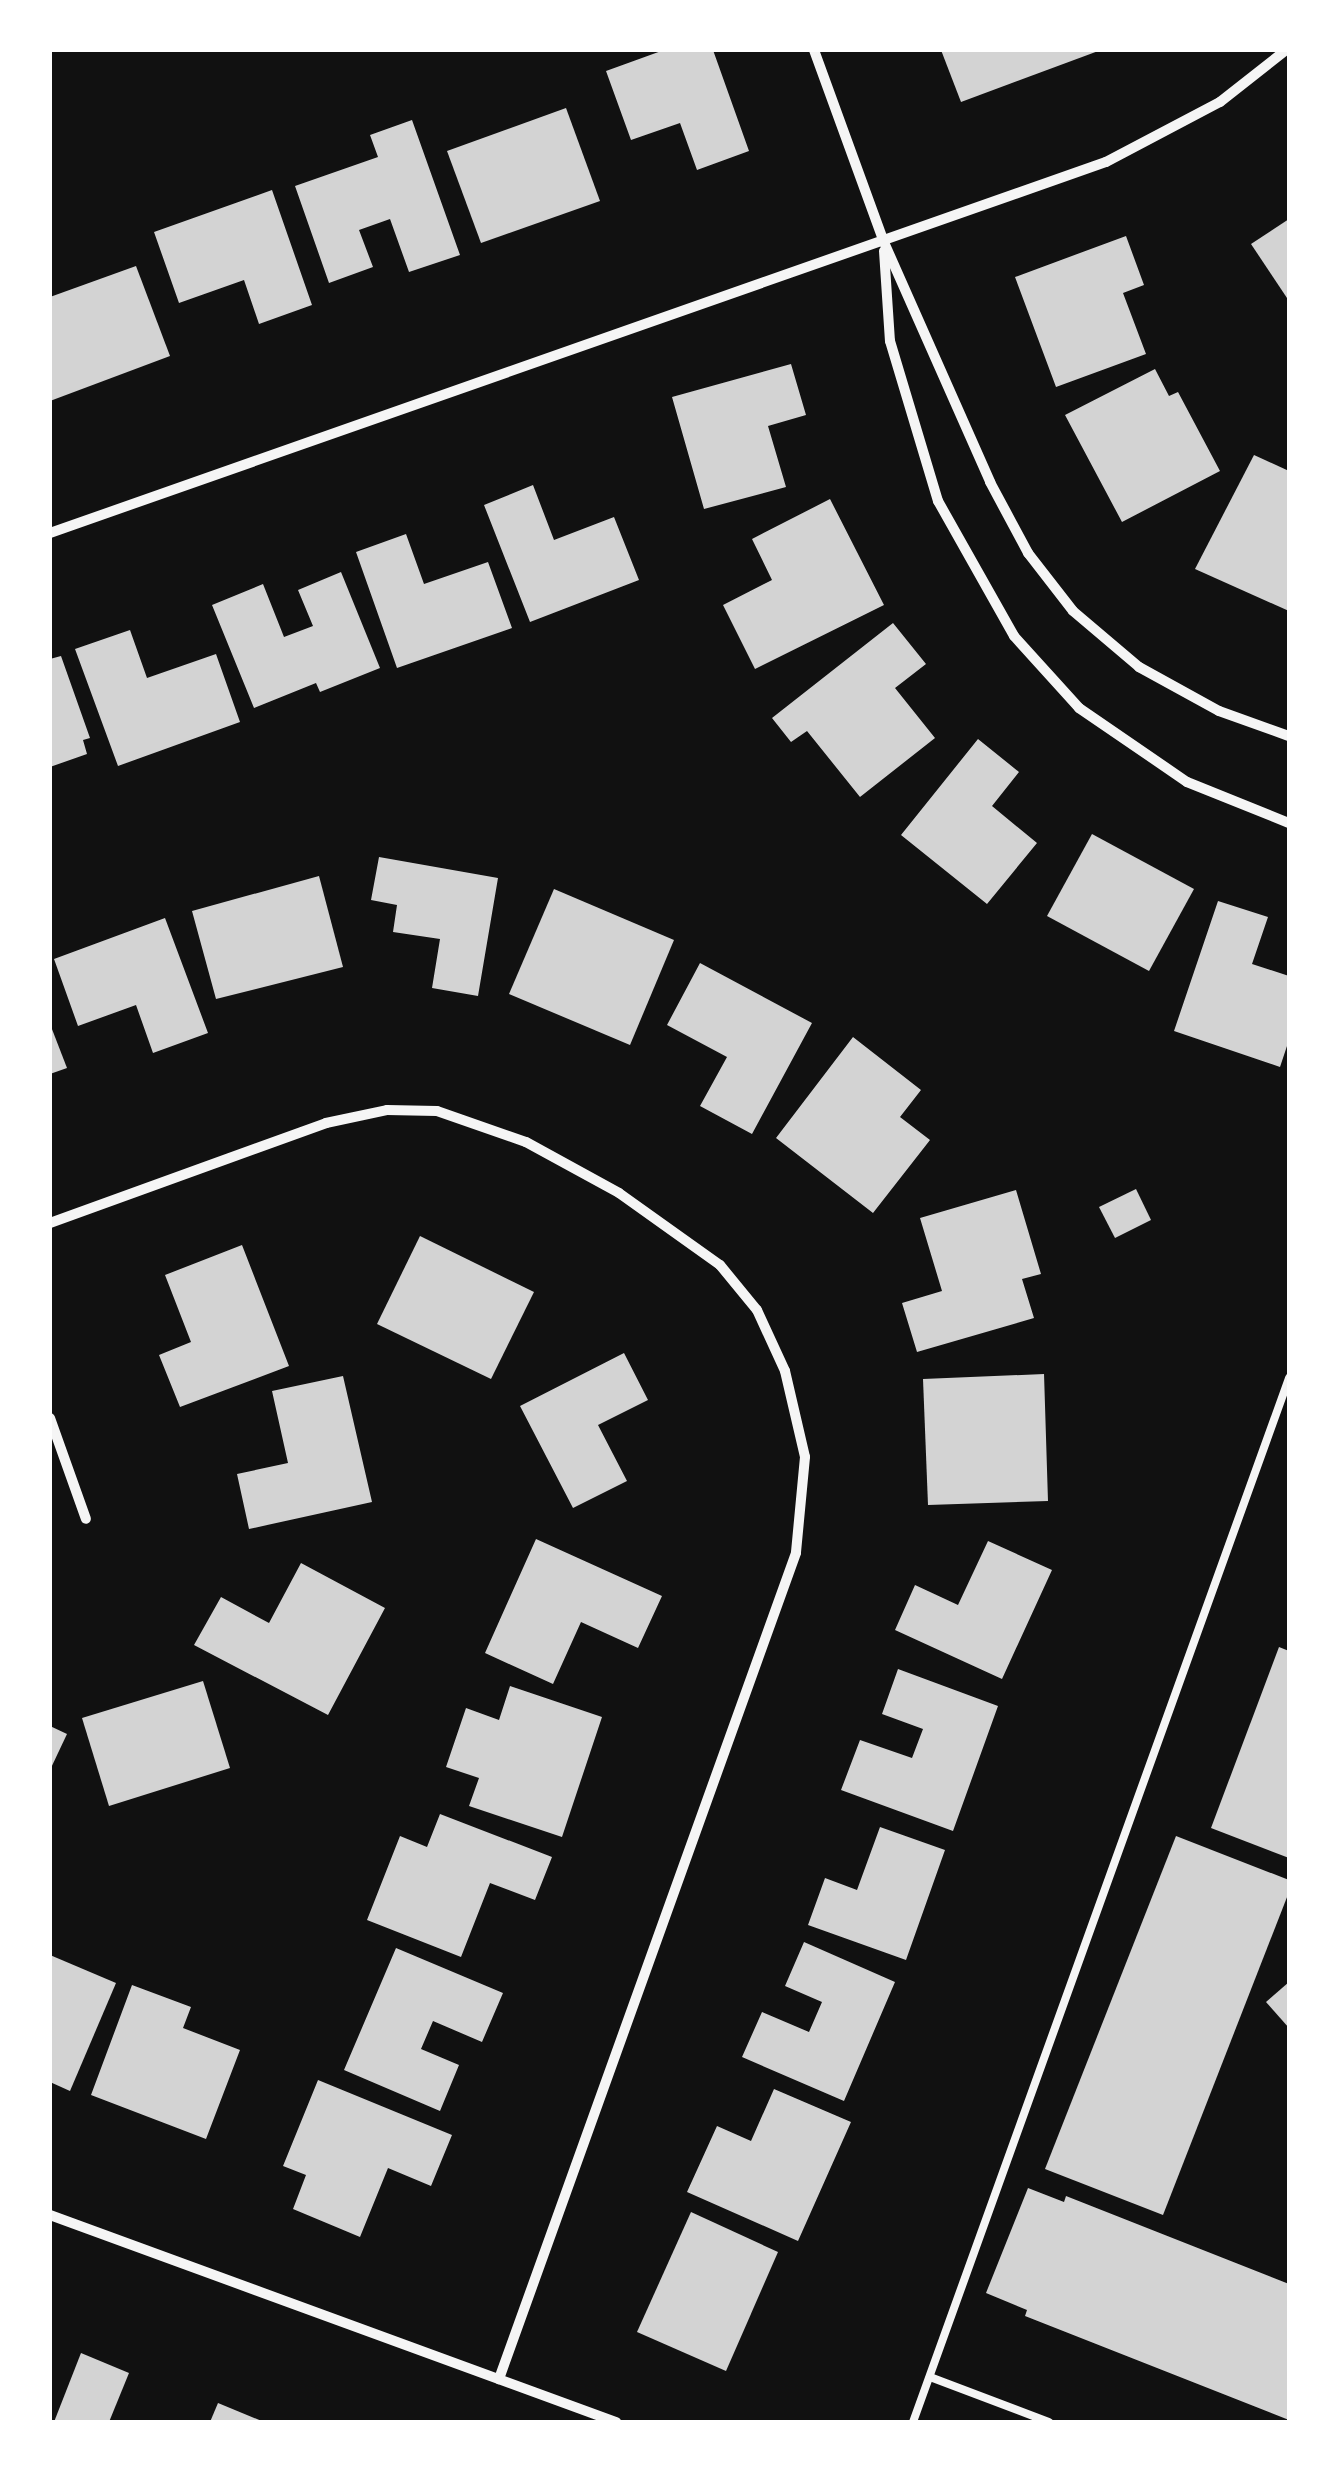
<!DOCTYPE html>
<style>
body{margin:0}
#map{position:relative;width:1339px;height:2472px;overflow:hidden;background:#111;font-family:Figtree,sans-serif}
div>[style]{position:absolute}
.building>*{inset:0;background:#d3d3d3}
.service>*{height:8px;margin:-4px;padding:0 4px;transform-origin:4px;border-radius:4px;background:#f5f5f5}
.minor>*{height:10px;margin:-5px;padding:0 5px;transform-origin:5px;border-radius:5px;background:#f5f5f5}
span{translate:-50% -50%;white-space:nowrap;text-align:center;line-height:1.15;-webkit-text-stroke:10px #fff;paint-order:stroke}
.frame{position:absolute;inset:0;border:52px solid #fff;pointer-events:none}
</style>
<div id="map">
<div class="building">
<div style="clip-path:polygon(664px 50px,713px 50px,749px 151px,697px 170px,680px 123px,631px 140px,606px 71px)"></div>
<div style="clip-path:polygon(941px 50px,1101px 50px,961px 102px)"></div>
<div style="clip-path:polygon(566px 108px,600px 201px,481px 243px,447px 151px)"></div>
<div style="clip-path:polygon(412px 120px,460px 255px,409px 272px,390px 219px,359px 230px,373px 267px,329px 283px,295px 186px,378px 157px,370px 135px)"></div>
<div style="clip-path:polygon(272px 190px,312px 305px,259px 324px,244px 280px,179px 303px,154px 232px)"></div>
<div style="clip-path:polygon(1289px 219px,1289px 301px,1251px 244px)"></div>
<div style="clip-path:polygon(1126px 236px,1144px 285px,1123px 293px,1146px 354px,1056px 387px,1015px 277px)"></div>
<div style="clip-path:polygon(136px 266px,170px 356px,50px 401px,50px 297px)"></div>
<div style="clip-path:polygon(791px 364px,806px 415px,768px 426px,786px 487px,704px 509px,672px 397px)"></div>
<div style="clip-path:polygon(1155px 369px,1169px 396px,1178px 392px,1220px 471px,1122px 522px,1065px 415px)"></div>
<div style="clip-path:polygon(1254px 455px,1289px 471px,1289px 611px,1195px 569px)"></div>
<div style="clip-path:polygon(533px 485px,554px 540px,614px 517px,639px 580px,530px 622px,484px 505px)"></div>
<div style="clip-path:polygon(830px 499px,884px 605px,755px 669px,723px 605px,772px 580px,752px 539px)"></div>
<div style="clip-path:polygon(406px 534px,424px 584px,488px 562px,512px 628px,397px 668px,356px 552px)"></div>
<div style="clip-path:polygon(341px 572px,380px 668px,320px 692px,316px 683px,254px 708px,212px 605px,263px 584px,284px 637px,313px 626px,298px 590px)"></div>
<div style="clip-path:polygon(893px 623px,926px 664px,895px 688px,935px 738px,860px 797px,807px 731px,791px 742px,772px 718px)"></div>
<div style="clip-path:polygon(130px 630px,147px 678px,216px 654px,240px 722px,118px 766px,75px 649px)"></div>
<div style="clip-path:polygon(61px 656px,90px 738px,83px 740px,87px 754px,50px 767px,50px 659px)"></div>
<div style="clip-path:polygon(978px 739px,1019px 772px,992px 806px,1037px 843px,987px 904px,901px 835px)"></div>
<div style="clip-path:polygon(1092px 834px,1194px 889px,1149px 971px,1047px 916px)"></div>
<div style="clip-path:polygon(379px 857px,498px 878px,478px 996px,432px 988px,440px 939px,393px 932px,397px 905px,371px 900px)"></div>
<div style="clip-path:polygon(319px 876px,343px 967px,216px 999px,192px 911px)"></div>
<div style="clip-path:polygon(554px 889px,674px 940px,630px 1045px,509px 994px)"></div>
<div style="clip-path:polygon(1218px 901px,1268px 917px,1252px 964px,1289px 976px,1289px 1040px,1280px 1067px,1174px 1031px)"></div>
<div style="clip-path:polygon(165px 918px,208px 1033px,153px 1053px,136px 1005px,78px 1026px,54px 959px)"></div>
<div style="clip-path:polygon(700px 963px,812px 1023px,752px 1134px,700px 1106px,727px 1057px,667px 1025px)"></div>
<div style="clip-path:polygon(50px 1024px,67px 1068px,50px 1074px)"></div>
<div style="clip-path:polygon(853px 1037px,921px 1090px,900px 1117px,930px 1140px,873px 1213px,776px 1138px)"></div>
<div style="clip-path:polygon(1136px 1189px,1151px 1220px,1115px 1238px,1099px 1207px)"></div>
<div style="clip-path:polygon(1016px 1190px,1041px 1274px,1022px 1279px,1034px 1318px,917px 1352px,902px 1303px,942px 1291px,920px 1218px)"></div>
<div style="clip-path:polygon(420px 1236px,534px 1292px,491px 1379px,377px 1324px)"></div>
<div style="clip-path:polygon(242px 1245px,289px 1366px,180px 1407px,159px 1355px,191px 1342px,165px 1275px)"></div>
<div style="clip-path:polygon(624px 1353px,648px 1400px,598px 1425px,627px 1481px,573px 1508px,520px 1406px)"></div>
<div style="clip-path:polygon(1044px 1374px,1048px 1501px,928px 1505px,923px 1379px)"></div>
<div style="clip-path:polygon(343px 1376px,372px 1502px,249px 1529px,237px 1474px,288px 1463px,272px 1391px)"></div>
<div style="clip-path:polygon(536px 1539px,662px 1596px,638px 1648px,581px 1622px,553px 1684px,485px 1653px)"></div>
<div style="clip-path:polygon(988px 1541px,1052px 1570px,1002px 1679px,895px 1630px,915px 1585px,958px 1605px)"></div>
<div style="clip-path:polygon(301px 1563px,385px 1608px,328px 1715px,194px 1645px,221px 1597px,269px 1623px)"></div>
<div style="clip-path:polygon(1279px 1647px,1289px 1651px,1289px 1858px,1211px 1828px)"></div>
<div style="clip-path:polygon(898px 1669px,998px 1706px,953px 1831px,841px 1790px,860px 1740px,912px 1758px,923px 1729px,882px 1714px)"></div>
<div style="clip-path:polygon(203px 1681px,230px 1768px,109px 1806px,82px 1718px)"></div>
<div style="clip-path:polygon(510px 1686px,602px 1717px,562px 1837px,469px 1806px,479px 1778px,446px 1767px,466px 1708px,499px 1720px)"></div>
<div style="clip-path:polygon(50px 1726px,67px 1734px,50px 1770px)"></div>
<div style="clip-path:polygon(440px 1814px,552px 1857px,535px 1900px,490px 1883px,461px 1957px,367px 1920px,400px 1836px,427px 1847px)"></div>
<div style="clip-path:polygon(880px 1827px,945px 1850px,906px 1960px,808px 1925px,825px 1878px,857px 1890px)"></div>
<div style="clip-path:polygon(1176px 1836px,1289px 1880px,1289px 1892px,1163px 2215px,1045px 2169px)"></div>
<div style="clip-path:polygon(804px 1942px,895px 1982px,844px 2101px,742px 2057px,762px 2012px,809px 2032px,822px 2002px,785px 1986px)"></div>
<div style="clip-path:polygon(396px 1948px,503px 1993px,482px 2042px,433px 2021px,421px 2049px,459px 2065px,440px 2111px,344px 2070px)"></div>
<div style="clip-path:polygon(50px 1955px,116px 1983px,70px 2091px,50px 2082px)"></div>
<div style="clip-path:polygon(1289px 1982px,1289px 2028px,1266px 2002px)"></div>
<div style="clip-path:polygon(132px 1985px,191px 2007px,183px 2028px,240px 2050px,206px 2139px,91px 2095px)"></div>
<div style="clip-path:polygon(318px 2080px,452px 2135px,431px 2186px,388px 2168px,360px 2237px,293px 2209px,306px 2175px,283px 2166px)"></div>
<div style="clip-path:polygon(774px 2089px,851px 2122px,798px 2241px,687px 2192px,717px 2126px,751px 2141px)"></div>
<div style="clip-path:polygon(1028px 2188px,1064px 2202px,1066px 2196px,1289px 2284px,1289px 2420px,1025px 2316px,1027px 2310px,986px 2293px)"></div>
<div style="clip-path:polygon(691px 2212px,778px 2252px,726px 2371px,637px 2332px)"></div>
<div style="clip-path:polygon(81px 2353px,129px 2373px,109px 2422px,54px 2422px)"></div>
<div style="clip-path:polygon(218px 2403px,264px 2422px,210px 2422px)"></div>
</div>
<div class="service">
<div style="left:930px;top:2377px;width:127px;rotate:20.7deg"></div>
<div style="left:913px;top:2422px;width:1110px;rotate:-70.19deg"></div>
</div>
<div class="minor">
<div style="left:814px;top:50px;width:202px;rotate:70deg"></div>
<div style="left:883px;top:240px;width:265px;rotate:66.1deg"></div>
<div style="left:990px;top:482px;width:81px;rotate:61.8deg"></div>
<div style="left:1028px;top:553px;width:73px;rotate:52.2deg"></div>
<div style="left:1073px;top:611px;width:87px;rotate:40.3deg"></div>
<div style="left:1139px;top:667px;width:91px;rotate:28.8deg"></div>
<div style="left:1219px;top:711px;width:74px;rotate:19.7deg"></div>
<div style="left:884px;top:251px;width:90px;rotate:86.2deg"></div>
<div style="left:890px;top:341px;width:167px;rotate:73.3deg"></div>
<div style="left:938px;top:501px;width:155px;rotate:60.6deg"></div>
<div style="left:1014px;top:636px;width:97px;rotate:47.9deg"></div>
<div style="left:1079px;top:708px;width:131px;rotate:34.4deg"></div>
<div style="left:1187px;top:782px;width:110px;rotate:21.9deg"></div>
<div style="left:50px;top:533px;width:1119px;rotate:-19.36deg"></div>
<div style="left:1106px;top:162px;width:129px;rotate:-27.8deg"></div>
<div style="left:1220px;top:102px;width:84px;rotate:-38.2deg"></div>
<div style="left:50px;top:1223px;width:294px;rotate:-19.9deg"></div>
<div style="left:326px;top:1123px;width:62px;rotate:-12deg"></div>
<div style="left:387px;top:1110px;width:50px;rotate:1.1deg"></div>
<div style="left:437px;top:1111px;width:94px;rotate:19.2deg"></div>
<div style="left:526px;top:1142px;width:106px;rotate:28.7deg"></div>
<div style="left:619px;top:1193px;width:124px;rotate:35.5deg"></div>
<div style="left:720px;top:1265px;width:58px;rotate:50.6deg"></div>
<div style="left:757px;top:1310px;width:67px;rotate:65.3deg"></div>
<div style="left:785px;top:1371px;width:88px;rotate:76.9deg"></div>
<div style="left:805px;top:1457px;width:96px;rotate:95.4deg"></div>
<div style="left:796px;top:1553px;width:878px;rotate:109.78deg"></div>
<div style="left:50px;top:1418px;width:107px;rotate:70.4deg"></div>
<div style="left:50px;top:2215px;width:603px;rotate:20.09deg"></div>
</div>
<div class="frame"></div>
</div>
